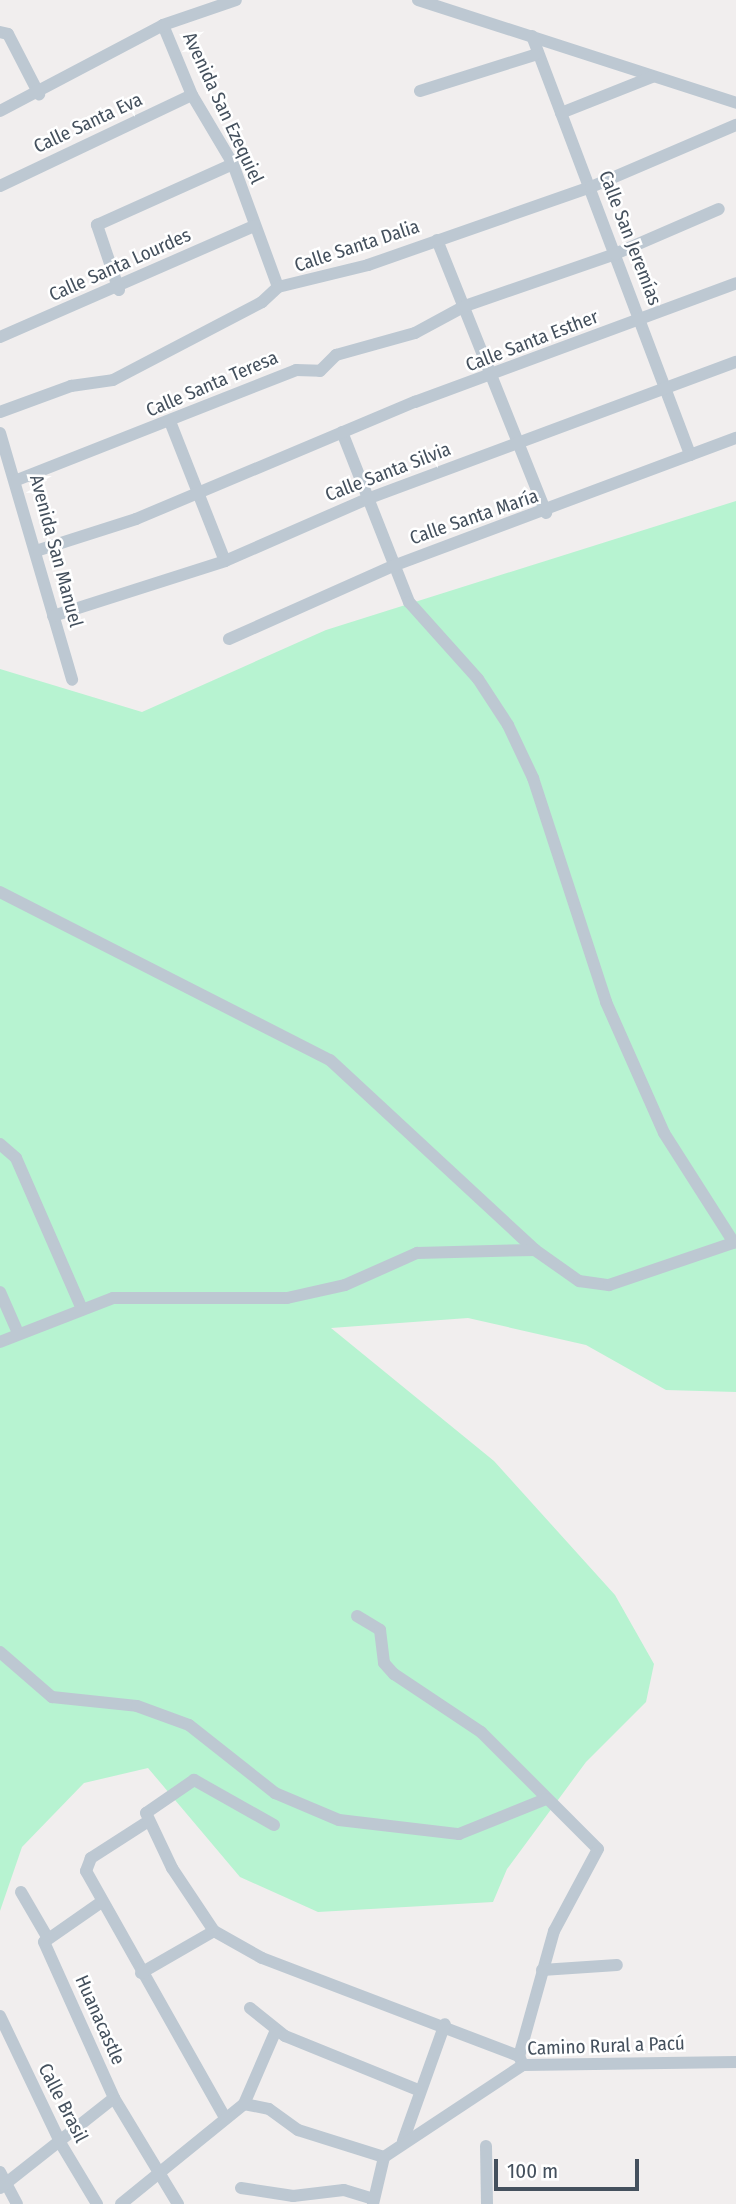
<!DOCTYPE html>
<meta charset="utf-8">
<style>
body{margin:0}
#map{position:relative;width:736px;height:2204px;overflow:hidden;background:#f1eeee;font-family:"Fira Sans Condensed",sans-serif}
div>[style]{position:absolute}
.green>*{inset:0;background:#b7f3d1}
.minor>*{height:12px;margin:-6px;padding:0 6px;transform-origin:6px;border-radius:6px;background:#bdc8d2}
span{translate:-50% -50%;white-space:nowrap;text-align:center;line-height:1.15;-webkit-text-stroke:5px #fff;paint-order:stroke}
.street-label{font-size:19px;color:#44505d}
.scale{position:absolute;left:494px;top:2159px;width:145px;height:32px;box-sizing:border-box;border:4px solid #44505d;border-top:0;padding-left:9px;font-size:21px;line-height:24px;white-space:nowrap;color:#44505d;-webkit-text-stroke:5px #fff;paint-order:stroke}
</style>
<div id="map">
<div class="green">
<div style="clip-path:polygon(736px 501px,736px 1392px,666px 1390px,586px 1345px,468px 1318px,331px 1328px,494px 1461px,615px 1595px,654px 1664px,646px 1702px,586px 1762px,507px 1869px,493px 1902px,318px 1912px,240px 1877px,148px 1768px,84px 1783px,22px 1847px,0 1911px,0 669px,142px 712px,326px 630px)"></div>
</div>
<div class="minor">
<div style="left:418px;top:0;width:334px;rotate:17.9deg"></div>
<div style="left:163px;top:25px;width:76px;rotate:67.5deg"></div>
<div style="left:192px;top:95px;width:80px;rotate:59.3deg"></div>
<div style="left:233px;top:164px;width:131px;rotate:69.9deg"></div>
<div style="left:0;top:32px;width:8px;rotate:14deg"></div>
<div style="left:8px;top:34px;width:68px;rotate:62.7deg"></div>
<div style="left:532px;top:36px;width:448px;rotate:69.3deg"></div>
<div style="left:420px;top:91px;width:120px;rotate:-17.5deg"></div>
<div style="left:0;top:111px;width:184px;rotate:-27.8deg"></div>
<div style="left:163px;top:25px;width:77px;rotate:-18.9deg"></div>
<div style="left:561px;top:113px;width:98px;rotate:-21.6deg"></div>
<div style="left:0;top:186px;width:212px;rotate:-25.4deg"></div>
<div style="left:437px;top:240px;width:294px;rotate:68.2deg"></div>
<div style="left:119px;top:290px;width:69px;rotate:-108.7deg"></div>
<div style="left:97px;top:225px;width:149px;rotate:-24.2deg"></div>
<div style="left:0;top:337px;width:277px;rotate:-23.6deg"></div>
<div style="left:0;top:412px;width:76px;rotate:-20.1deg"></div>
<div style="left:71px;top:386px;width:42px;rotate:-8.1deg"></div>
<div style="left:113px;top:380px;width:168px;rotate:-27.6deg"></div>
<div style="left:262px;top:302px;width:22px;rotate:-43deg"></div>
<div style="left:278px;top:287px;width:93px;rotate:-13.7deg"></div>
<div style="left:368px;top:265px;width:236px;rotate:-19.3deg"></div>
<div style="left:591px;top:187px;width:158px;rotate:-23.2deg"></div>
<div style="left:171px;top:424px;width:147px;rotate:68.5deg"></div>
<div style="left:342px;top:432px;width:183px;rotate:68.5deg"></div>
<div style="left:409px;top:602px;width:103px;rotate:48.1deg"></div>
<div style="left:478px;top:679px;width:55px;rotate:56.9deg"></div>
<div style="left:508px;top:725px;width:59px;rotate:64.7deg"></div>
<div style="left:533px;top:778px;width:236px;rotate:71.9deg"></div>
<div style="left:606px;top:1002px;width:143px;rotate:66.1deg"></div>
<div style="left:664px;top:1133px;width:130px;rotate:57.5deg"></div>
<div style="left:0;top:433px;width:257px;rotate:73.7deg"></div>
<div style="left:17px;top:480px;width:300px;rotate:-21.5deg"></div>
<div style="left:296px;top:370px;width:24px;rotate:2deg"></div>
<div style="left:320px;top:371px;width:23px;rotate:-45deg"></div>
<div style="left:336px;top:355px;width:82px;rotate:-15.6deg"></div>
<div style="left:415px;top:333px;width:57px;rotate:-28.4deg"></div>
<div style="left:465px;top:306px;width:159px;rotate:-19.1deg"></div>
<div style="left:615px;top:254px;width:113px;rotate:-23.4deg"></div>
<div style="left:39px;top:550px;width:102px;rotate:-17.7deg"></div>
<div style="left:136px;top:519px;width:303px;rotate:-22.8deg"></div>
<div style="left:415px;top:402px;width:342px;rotate:-20.3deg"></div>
<div style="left:53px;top:616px;width:181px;rotate:-17.7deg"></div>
<div style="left:225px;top:561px;width:155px;rotate:-23.6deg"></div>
<div style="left:367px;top:499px;width:394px;rotate:-20.4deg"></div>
<div style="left:229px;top:639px;width:180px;rotate:-24deg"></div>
<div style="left:393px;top:566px;width:366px;rotate:-20.5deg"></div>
<div style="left:0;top:892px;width:370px;rotate:27deg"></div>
<div style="left:330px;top:1060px;width:280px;rotate:42.8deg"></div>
<div style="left:535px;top:1250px;width:54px;rotate:35.2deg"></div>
<div style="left:579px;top:1281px;width:30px;rotate:8deg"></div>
<div style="left:609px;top:1285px;width:134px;rotate:-18.7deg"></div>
<div style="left:0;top:1144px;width:21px;rotate:41deg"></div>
<div style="left:16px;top:1158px;width:163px;rotate:66.4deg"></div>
<div style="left:0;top:1292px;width:45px;rotate:66.3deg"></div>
<div style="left:0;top:1342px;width:121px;rotate:-21.3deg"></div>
<div style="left:113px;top:1298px;width:174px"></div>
<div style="left:287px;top:1298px;width:59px;rotate:-12.6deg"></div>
<div style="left:345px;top:1285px;width:79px;rotate:-24deg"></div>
<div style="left:417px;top:1253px;width:118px;rotate:-1.5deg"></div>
<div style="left:357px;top:1616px;width:27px;rotate:31deg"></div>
<div style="left:380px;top:1630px;width:33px;rotate:83deg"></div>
<div style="left:384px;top:1663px;width:15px;rotate:48deg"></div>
<div style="left:394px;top:1674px;width:105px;rotate:33.7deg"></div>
<div style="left:481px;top:1732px;width:165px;rotate:45deg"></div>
<div style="left:598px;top:1849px;width:93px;rotate:118.2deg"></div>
<div style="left:554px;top:1931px;width:130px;rotate:105.6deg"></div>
<div style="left:519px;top:2056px;width:10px;rotate:66deg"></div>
<div style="left:0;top:1652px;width:69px;rotate:40.9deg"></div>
<div style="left:52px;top:1697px;width:85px;rotate:6deg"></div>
<div style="left:137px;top:1706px;width:55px;rotate:20.1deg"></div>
<div style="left:189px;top:1725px;width:110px;rotate:38.3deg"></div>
<div style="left:275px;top:1793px;width:69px;rotate:22.9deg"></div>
<div style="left:339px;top:1820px;width:121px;rotate:6.7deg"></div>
<div style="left:459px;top:1834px;width:94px;rotate:-21.9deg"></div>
<div style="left:147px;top:1822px;width:67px;rotate:147.3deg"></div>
<div style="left:91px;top:1858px;width:14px;rotate:111deg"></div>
<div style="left:86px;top:1871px;width:281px;rotate:60.6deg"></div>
<div style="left:274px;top:1825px;width:92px;rotate:-150.6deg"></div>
<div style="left:194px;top:1780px;width:58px;rotate:145.5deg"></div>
<div style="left:146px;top:1813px;width:61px;rotate:64.7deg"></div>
<div style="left:172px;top:1868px;width:76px;rotate:56.3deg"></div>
<div style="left:214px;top:1931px;width:55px;rotate:29.4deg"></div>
<div style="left:262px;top:1958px;width:275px;rotate:20.9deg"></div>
<div style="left:21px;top:1892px;width:50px;rotate:59.8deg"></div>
<div style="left:100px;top:1903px;width:68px;rotate:145.1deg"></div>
<div style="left:44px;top:1942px;width:171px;rotate:65.8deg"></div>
<div style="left:114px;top:2098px;width:124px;rotate:58.9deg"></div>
<div style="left:542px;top:1970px;width:75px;rotate:-3.8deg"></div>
<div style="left:141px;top:1973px;width:84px;rotate:-29.9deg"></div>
<div style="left:250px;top:2008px;width:45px;rotate:38.7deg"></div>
<div style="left:285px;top:2036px;width:144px;rotate:22.1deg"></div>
<div style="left:0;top:2016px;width:142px;rotate:64.5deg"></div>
<div style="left:61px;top:2144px;width:70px;rotate:59deg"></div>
<div style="left:244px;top:2104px;width:81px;rotate:-66.6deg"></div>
<div style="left:403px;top:2141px;width:124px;rotate:-70.3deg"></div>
<div style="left:486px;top:2146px;width:58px;rotate:89deg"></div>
<div style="left:0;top:2172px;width:36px;rotate:62deg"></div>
<div style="left:0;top:2188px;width:145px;rotate:-38.3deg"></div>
<div style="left:241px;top:2188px;width:53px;rotate:8.7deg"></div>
<div style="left:293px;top:2196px;width:51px;rotate:-6.7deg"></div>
<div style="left:344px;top:2190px;width:31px;rotate:17deg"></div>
<div style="left:121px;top:2204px;width:159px;rotate:-39.1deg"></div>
<div style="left:244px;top:2104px;width:25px;rotate:11deg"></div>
<div style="left:269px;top:2109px;width:36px;rotate:36deg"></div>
<div style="left:298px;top:2130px;width:90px;rotate:17.4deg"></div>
<div style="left:373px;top:2204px;width:48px;rotate:-76.8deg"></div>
<div style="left:384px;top:2157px;width:167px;rotate:-33.5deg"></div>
<div style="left:523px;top:2065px;width:213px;rotate:-0.8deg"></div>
</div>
<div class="street-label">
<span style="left:223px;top:108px;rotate:65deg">Avenida San Ezequiel</span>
<span style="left:88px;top:123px;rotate:-25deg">Calle Santa Eva</span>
<span style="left:630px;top:238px;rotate:69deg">Calle San Jeremías</span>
<span style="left:357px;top:246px;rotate:-18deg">Calle Santa Dalia</span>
<span style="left:120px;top:265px;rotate:-24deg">Calle Santa Lourdes</span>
<span style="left:532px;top:341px;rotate:-21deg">Calle Santa Esther</span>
<span style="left:212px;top:384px;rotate:-23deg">Calle Santa Teresa</span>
<span style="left:388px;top:472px;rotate:-21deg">Calle Santa Silvia</span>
<span style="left:474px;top:517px;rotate:-19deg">Calle Santa María</span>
<span style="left:56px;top:551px;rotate:75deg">Avenida San Manuel</span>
<span style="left:100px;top:2020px;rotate:66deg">Huanacastle</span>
<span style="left:606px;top:2046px;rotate:-2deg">Camino Rural a Pacú</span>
<span style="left:63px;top:2103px;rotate:63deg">Calle Brasil</span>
</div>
<div class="scale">100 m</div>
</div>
